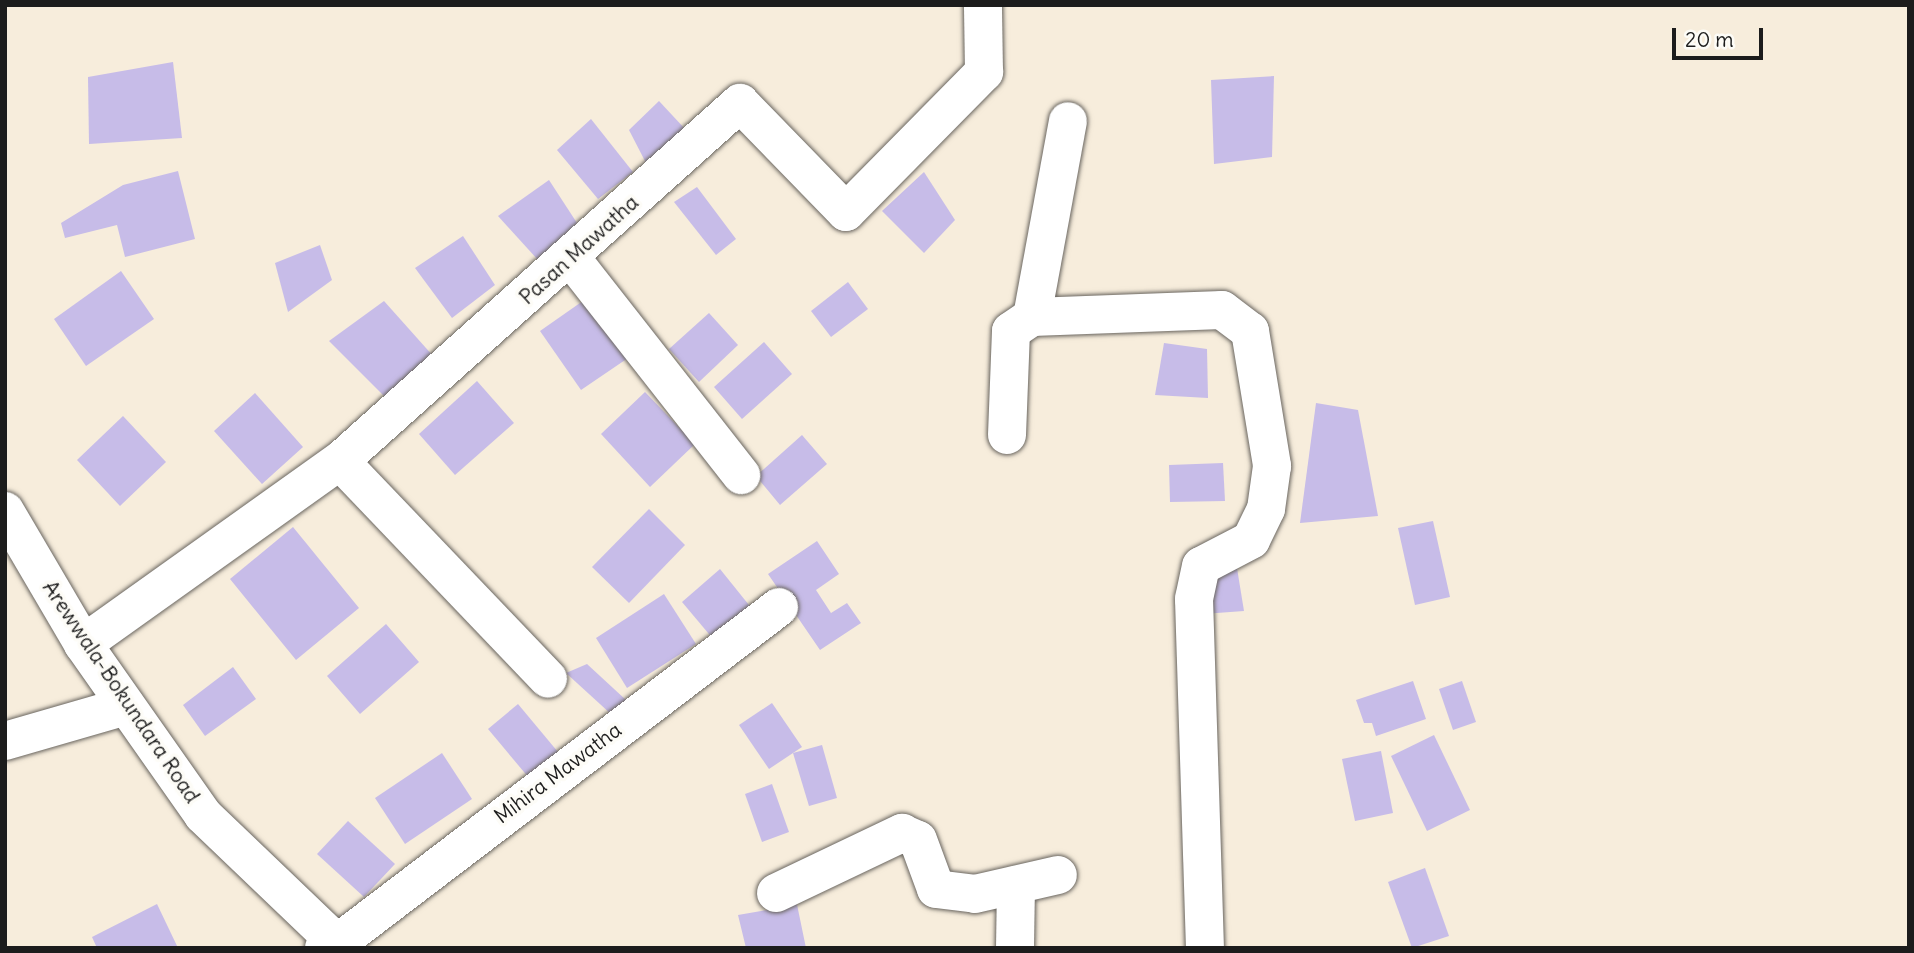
<!DOCTYPE html>
<style>
body{margin:0}
#map{position:relative;width:1914px;height:953px;overflow:hidden;background:#f7eddc;font-family:Delius,sans-serif}
div>[style]{position:absolute}
.building>*{inset:0;background:#c7bce8}
.roads{filter:drop-shadow(0 0 2px #69655f) drop-shadow(0 0 2px #69655f)}
.minor>*{height:38px;margin:-19px;padding:0 19px;transform-origin:19px;border-radius:19px;background:#fff}
span{translate:-50% -50%;white-space:nowrap;text-align:center;line-height:1.15;-webkit-text-stroke:7px #fdfcf7;paint-order:stroke}
.street-label{font-size:21px;color:#1c1c1c}
.frame{position:absolute;inset:0;border:7px solid #1c1c1c;pointer-events:none}
.scale{position:absolute;left:1672px;top:28px;width:91px;height:32px;box-sizing:border-box;border:4px solid #1c1c1c;border-top:0;padding-left:9px;font-size:21px;line-height:24px;white-space:nowrap;color:#1c1c1c;-webkit-text-stroke:5px #fdfcf7;paint-order:stroke}
</style>
<div id="map">
<div class="building">
<div style="clip-path:polygon(173px 62px,182px 138px,89px 144px,88px 77px)"></div>
<div style="clip-path:polygon(1274px 76px,1272px 157px,1214px 164px,1211px 80px)"></div>
<div style="clip-path:polygon(659px 101px,686px 130px,646px 163px,629px 130px)"></div>
<div style="clip-path:polygon(591px 119px,633px 172px,598px 199px,557px 150px)"></div>
<div style="clip-path:polygon(178px 171px,195px 239px,125px 257px,117px 225px,65px 238px,61px 223px,123px 185px)"></div>
<div style="clip-path:polygon(924px 172px,955px 220px,924px 253px,882px 211px)"></div>
<div style="clip-path:polygon(549px 180px,577px 223px,538px 260px,498px 216px)"></div>
<div style="clip-path:polygon(697px 187px,736px 239px,716px 255px,674px 202px)"></div>
<div style="clip-path:polygon(463px 236px,495px 285px,452px 318px,415px 268px)"></div>
<div style="clip-path:polygon(320px 245px,332px 280px,288px 312px,275px 263px)"></div>
<div style="clip-path:polygon(121px 271px,154px 319px,86px 366px,54px 319px)"></div>
<div style="clip-path:polygon(848px 282px,868px 309px,831px 337px,811px 311px)"></div>
<div style="clip-path:polygon(590px 296px,631px 356px,581px 390px,540px 331px)"></div>
<div style="clip-path:polygon(384px 301px,434px 357px,386px 398px,329px 341px)"></div>
<div style="clip-path:polygon(709px 313px,738px 345px,699px 382px,669px 349px)"></div>
<div style="clip-path:polygon(764px 342px,792px 374px,742px 419px,714px 387px)"></div>
<div style="clip-path:polygon(1164px 343px,1207px 349px,1208px 398px,1155px 395px)"></div>
<div style="clip-path:polygon(477px 381px,514px 423px,455px 475px,419px 434px)"></div>
<div style="clip-path:polygon(645px 392px,695px 444px,650px 487px,601px 434px)"></div>
<div style="clip-path:polygon(255px 393px,303px 447px,262px 484px,214px 431px)"></div>
<div style="clip-path:polygon(1316px 403px,1358px 410px,1378px 516px,1300px 523px)"></div>
<div style="clip-path:polygon(123px 416px,166px 462px,120px 506px,77px 460px)"></div>
<div style="clip-path:polygon(802px 435px,827px 464px,780px 505px,756px 476px)"></div>
<div style="clip-path:polygon(1223px 463px,1225px 501px,1170px 502px,1169px 465px)"></div>
<div style="clip-path:polygon(649px 509px,685px 545px,629px 603px,592px 567px)"></div>
<div style="clip-path:polygon(1433px 521px,1450px 597px,1415px 605px,1398px 528px)"></div>
<div style="clip-path:polygon(293px 527px,359px 608px,296px 660px,230px 579px)"></div>
<div style="clip-path:polygon(817px 541px,839px 574px,816px 590px,831px 613px,847px 603px,861px 623px,820px 650px,768px 574px)"></div>
<div style="clip-path:polygon(1236px 562px,1244px 611px,1203px 614px,1210px 576px)"></div>
<div style="clip-path:polygon(720px 569px,757px 615px,719px 646px,682px 602px)"></div>
<div style="clip-path:polygon(664px 594px,696px 644px,627px 688px,596px 638px)"></div>
<div style="clip-path:polygon(386px 624px,419px 662px,360px 714px,327px 676px)"></div>
<div style="clip-path:polygon(587px 664px,626px 700px,612px 715px,566px 673px)"></div>
<div style="clip-path:polygon(233px 667px,256px 699px,205px 736px,183px 705px)"></div>
<div style="clip-path:polygon(1413px 681px,1426px 719px,1376px 736px,1372px 723px,1364px 723px,1356px 700px)"></div>
<div style="clip-path:polygon(1462px 681px,1476px 722px,1453px 730px,1439px 689px)"></div>
<div style="clip-path:polygon(772px 703px,802px 747px,769px 769px,739px 725px)"></div>
<div style="clip-path:polygon(518px 704px,563px 758px,534px 784px,488px 729px)"></div>
<div style="clip-path:polygon(1434px 735px,1470px 810px,1427px 831px,1391px 756px)"></div>
<div style="clip-path:polygon(822px 745px,837px 798px,809px 806px,793px 753px)"></div>
<div style="clip-path:polygon(1381px 751px,1393px 813px,1355px 821px,1342px 759px)"></div>
<div style="clip-path:polygon(442px 753px,472px 799px,405px 844px,375px 798px)"></div>
<div style="clip-path:polygon(772px 784px,789px 832px,762px 842px,745px 794px)"></div>
<div style="clip-path:polygon(348px 821px,395px 864px,364px 897px,317px 854px)"></div>
<div style="clip-path:polygon(1425px 868px,1449px 936px,1412px 948px,1388px 882px)"></div>
<div style="clip-path:polygon(794px 890px,806px 948px,746px 948px,738px 915px,767px 910px,765px 894px)"></div>
<div style="clip-path:polygon(157px 904px,178px 948px,97px 948px,92px 937px)"></div>
</div>
<div class="roads">
<div class="minor">
<div style="left:571px;top:258px;width:276px;rotate:51.9deg"></div>
<div style="left:1032px;top:317px;width:199px;rotate:-79.6deg"></div>
<div style="left:1007px;top:435px;width:104px;rotate:-87.8deg"></div>
<div style="left:1011px;top:331px;width:25px;rotate:-34deg"></div>
<div style="left:1032px;top:317px;width:190px;rotate:-2.1deg"></div>
<div style="left:1222px;top:310px;width:35px;rotate:37deg"></div>
<div style="left:1250px;top:331px;width:137px;rotate:80.7deg"></div>
<div style="left:1272px;top:466px;width:43px;rotate:97.9deg"></div>
<div style="left:1266px;top:509px;width:34px;rotate:116deg"></div>
<div style="left:1251px;top:540px;width:56px;rotate:152.5deg"></div>
<div style="left:1201px;top:566px;width:34px;rotate:102deg"></div>
<div style="left:1194px;top:599px;width:349px;rotate:88.2deg"></div>
<div style="left:340px;top:461px;width:301px;rotate:46.3deg"></div>
<div style="left:5px;top:511px;width:154px;rotate:59.6deg"></div>
<div style="left:83px;top:644px;width:209px;rotate:54.9deg"></div>
<div style="left:203px;top:815px;width:192px;rotate:43.7deg"></div>
<div style="left:83px;top:644px;width:315px;rotate:-35.5deg"></div>
<div style="left:340px;top:461px;width:537px;rotate:-41.83deg"></div>
<div style="left:740px;top:103px;width:152px;rotate:45.8deg"></div>
<div style="left:846px;top:212px;width:197px;rotate:-45.4deg"></div>
<div style="left:984px;top:72px;width:67px;rotate:-90.9deg"></div>
<div style="left:5px;top:741px;width:126px;rotate:-16.1deg"></div>
<div style="left:776px;top:893px;width:140px;rotate:-25.5deg"></div>
<div style="left:902px;top:833px;width:17px;rotate:24deg"></div>
<div style="left:918px;top:840px;width:52px;rotate:69.8deg"></div>
<div style="left:936px;top:889px;width:39px;rotate:7deg"></div>
<div style="left:975px;top:894px;width:85px;rotate:-12.9deg"></div>
<div style="left:324px;top:948px;width:16px;rotate:-22deg"></div>
<div style="left:339px;top:942px;width:553px;rotate:-37.28deg"></div>
<div style="left:1015px;top:948px;width:63px;rotate:-89.1deg"></div>
</div>
</div>
<div class="street-label">
<span style="left:579px;top:250px;rotate:-42deg">Pasan Mawatha</span>
<span style="left:121px;top:692px;rotate:56deg">Arewwala-Bokundara Road</span>
<span style="left:558px;top:773px;rotate:-37deg">Mihira Mawatha</span>
</div>
<div class="frame"></div>
<div class="scale">20 m</div>
</div>
